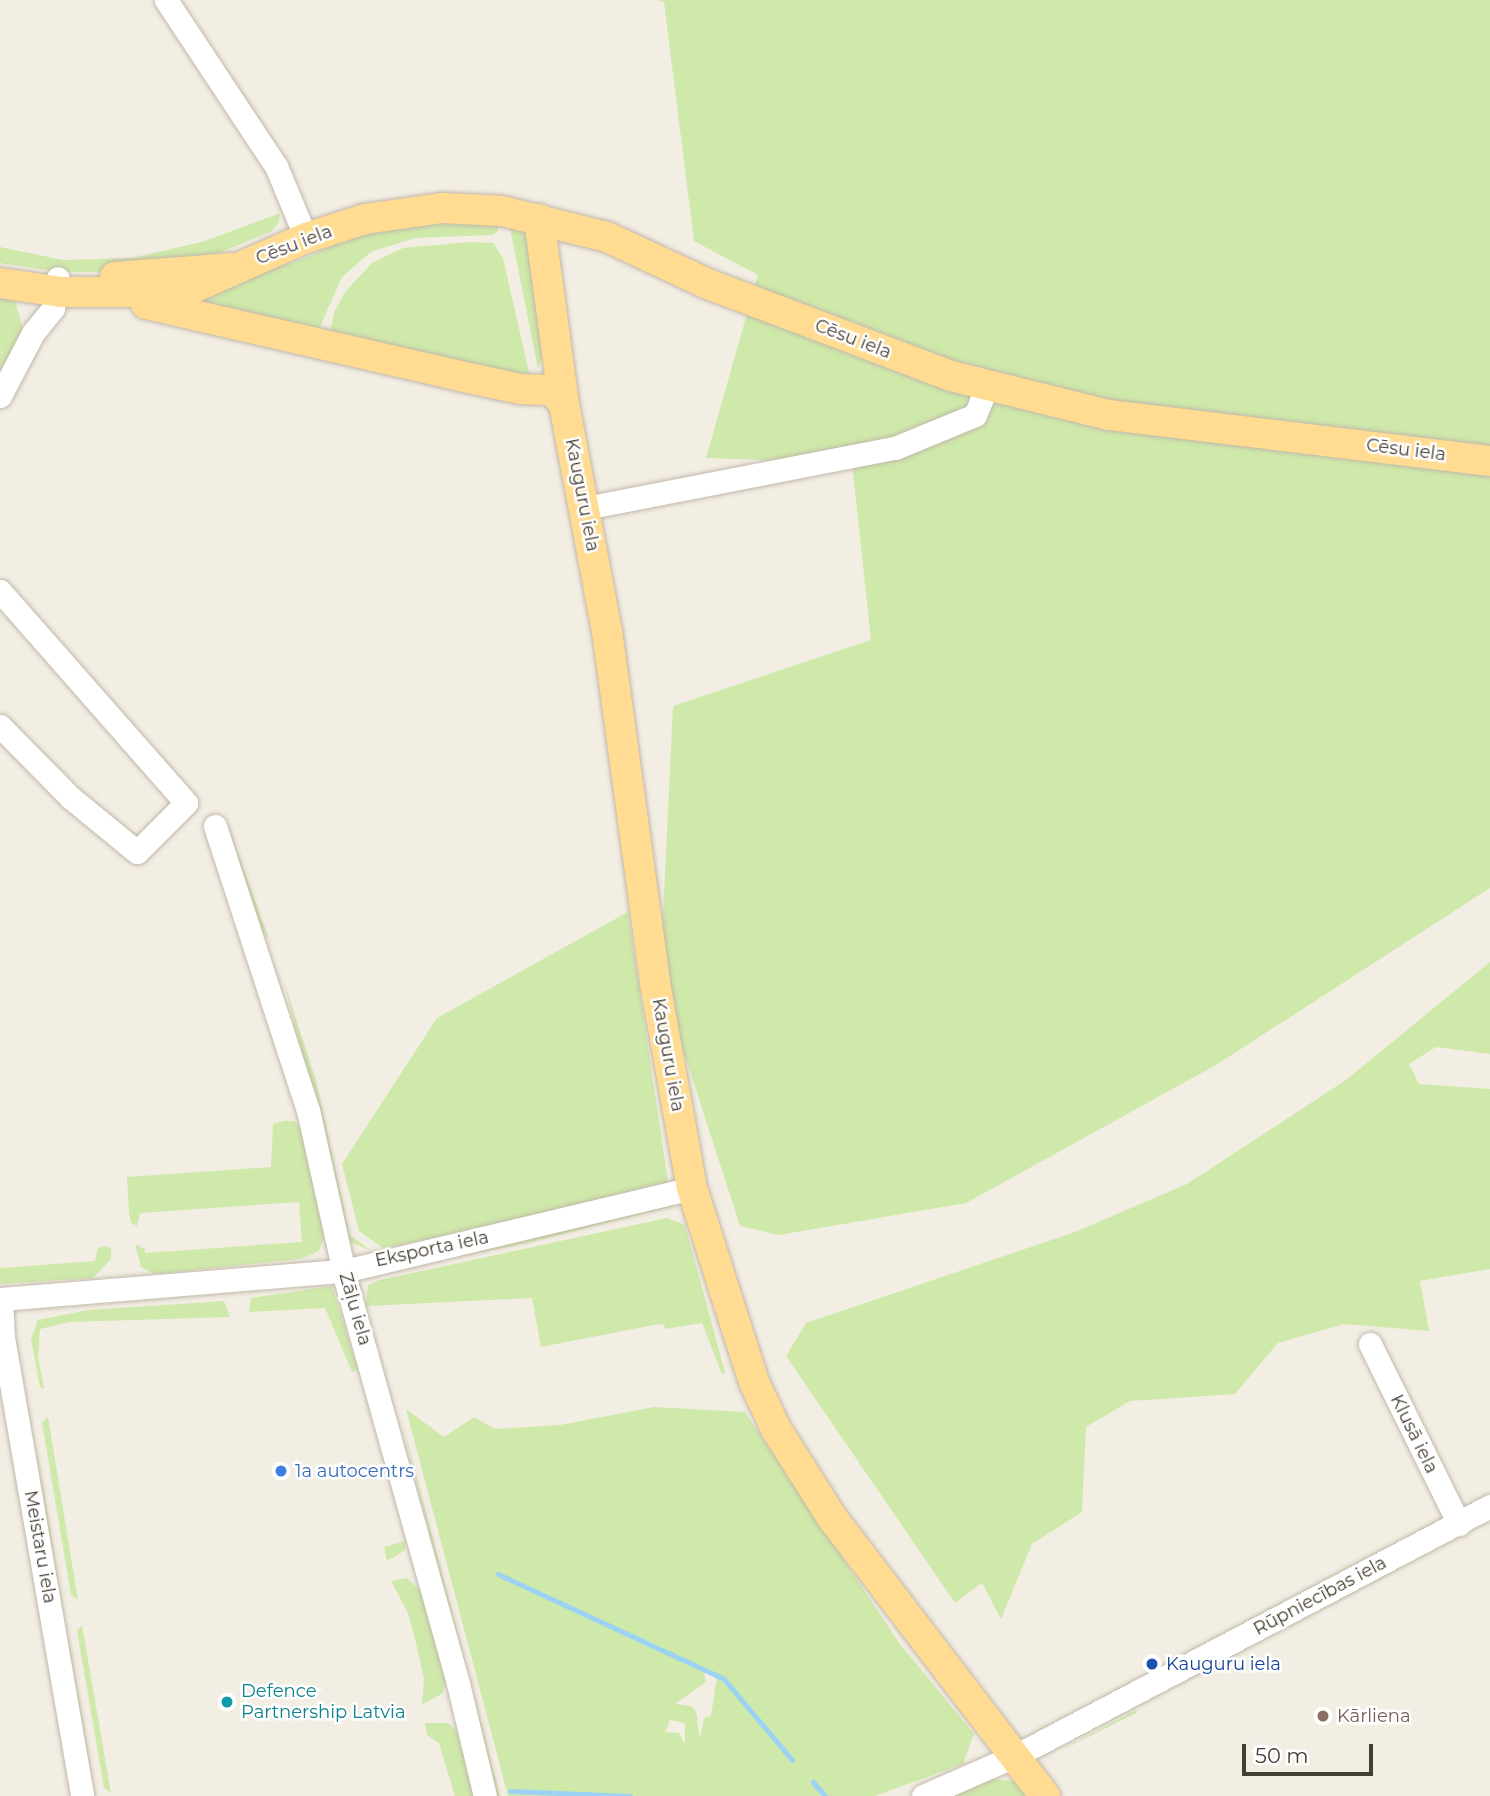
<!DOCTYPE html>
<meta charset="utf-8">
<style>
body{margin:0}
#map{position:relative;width:1490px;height:1796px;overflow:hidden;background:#f3eee4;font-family:Montserrat,sans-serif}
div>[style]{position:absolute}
.green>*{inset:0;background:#cfe9aa}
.stream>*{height:5px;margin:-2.5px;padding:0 2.5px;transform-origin:2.5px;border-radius:2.5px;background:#9cd2f3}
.roads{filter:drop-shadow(0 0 2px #c2b8a9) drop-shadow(0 0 2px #c2b8a9)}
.minor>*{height:23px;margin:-11.5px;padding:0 11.5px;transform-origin:11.5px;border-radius:11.5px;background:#fff}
.major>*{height:30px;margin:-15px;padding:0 15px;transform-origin:15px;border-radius:15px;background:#ffdc91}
.dots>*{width:19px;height:19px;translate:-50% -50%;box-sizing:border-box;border:4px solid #fff;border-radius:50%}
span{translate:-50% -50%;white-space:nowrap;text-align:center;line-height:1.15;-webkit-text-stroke:5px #fff;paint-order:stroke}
.street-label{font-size:18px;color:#453e33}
.shop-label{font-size:18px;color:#366cbe}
.left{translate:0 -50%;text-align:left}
.transit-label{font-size:18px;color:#164399}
.culture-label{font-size:18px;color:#0d838f}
.education-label{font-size:18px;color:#785e54}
.scale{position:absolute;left:1242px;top:1744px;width:131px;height:32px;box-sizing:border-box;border:4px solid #453e33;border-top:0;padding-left:9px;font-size:21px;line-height:24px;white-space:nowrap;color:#453e33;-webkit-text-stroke:5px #fff;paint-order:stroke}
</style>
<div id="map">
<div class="green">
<div style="clip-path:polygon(657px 0,1490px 0,1490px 888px,1216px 1065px,966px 1203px,779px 1235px,740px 1226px,660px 978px,673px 706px,871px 640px,852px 463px,706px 458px,758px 275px,694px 241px,664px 2px)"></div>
<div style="clip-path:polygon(280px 213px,279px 223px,270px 232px,202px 260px,120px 272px,59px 272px,0 263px,0 247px,63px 260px,133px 258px,205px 241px)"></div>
<div style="clip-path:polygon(499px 218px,498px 231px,492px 235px,415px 238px,371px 252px,342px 277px,316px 336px,182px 298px,297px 261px,357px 235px,422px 221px)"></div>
<div style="clip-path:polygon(508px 218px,522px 228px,532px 246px,545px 346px,538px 369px)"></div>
<div style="clip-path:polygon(470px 242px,493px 243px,503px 258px,530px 377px,329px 339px,334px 312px,346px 291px,372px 263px,403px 248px)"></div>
<div style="clip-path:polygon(0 293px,14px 296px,24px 333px,0 378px)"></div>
<div style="clip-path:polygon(228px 826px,269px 939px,260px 930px,224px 828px)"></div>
<div style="clip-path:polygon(628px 912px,668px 1182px,515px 1222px,383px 1248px,359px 1231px,342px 1164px,437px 1018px)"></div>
<div style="clip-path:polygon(1490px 962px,1490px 1054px,1436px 1047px,1409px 1064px,1419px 1084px,1490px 1089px,1490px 1269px,1420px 1281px,1429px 1331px,1344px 1324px,1278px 1343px,1235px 1394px,1130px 1401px,1086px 1427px,1082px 1512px,1032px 1544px,1001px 1619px,982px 1583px,955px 1603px,786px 1356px,806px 1323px,1075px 1232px,1187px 1184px,1346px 1080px)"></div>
<div style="clip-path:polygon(284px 982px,316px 1081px,350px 1235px,370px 1250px,349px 1242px)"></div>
<div style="clip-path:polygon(284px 1121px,294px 1121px,303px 1130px,324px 1237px,319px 1251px,301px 1259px,154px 1274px,141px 1267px,135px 1244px,145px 1249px,145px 1253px,302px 1242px,299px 1202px,140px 1213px,137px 1226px,131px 1223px,129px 1212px,127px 1177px,271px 1167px,273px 1124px)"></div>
<div style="clip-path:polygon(672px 1204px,677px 1205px,528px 1243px,384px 1271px)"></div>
<div style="clip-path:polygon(667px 1218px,685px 1225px,725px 1372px,722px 1374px,702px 1323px,665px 1329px,664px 1324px,654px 1325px,541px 1347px,532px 1298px,367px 1306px,366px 1303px,368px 1285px,380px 1280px)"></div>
<div style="clip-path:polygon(104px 1246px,111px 1248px,111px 1259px,93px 1278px,0 1284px,0 1268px,95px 1261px,98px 1248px)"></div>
<div style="clip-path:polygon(332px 1286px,358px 1370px,352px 1372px,325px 1308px,249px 1312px,251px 1298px)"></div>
<div style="clip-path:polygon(224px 1301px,230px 1317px,69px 1322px,40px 1329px,38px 1357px,44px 1389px,40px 1387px,31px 1339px,38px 1320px,88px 1310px)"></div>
<div style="clip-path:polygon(evenodd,654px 1407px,745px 1412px,900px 1644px,974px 1734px,963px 1764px,875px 1796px,508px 1796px,406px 1409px,444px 1437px,474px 1417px,495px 1429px,560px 1425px,654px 1407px,703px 1667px,717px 1676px,711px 1716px,704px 1718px,700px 1739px,696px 1711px,691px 1706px,675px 1704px,706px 1682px,703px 1667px,654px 1407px,670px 1720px,685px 1723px,685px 1745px,679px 1733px,665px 1732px,670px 1720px)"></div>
<div style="clip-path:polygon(400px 1414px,411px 1455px,500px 1796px,495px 1796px)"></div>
<div style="clip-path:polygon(48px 1417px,78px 1600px,71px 1595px,42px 1422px)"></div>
<div style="clip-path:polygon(36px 1440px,59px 1587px,55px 1580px)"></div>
<div style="clip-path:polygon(405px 1541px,405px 1550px,387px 1561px,384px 1547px)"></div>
<div style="clip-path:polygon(407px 1578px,424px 1595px,446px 1681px,443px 1693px,422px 1705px,424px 1679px,417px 1647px,408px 1613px,391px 1581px)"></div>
<div style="clip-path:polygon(82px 1625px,111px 1793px,104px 1788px,77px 1631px)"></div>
<div style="clip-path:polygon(69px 1642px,93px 1782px,66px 1655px)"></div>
<div style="clip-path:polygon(1136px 1710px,1138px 1712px,1058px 1752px)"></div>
<div style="clip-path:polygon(425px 1723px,448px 1723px,456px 1730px,476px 1796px,455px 1796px,439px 1743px,427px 1735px)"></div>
<div style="clip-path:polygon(986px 1779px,1015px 1781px,1026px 1796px,952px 1796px)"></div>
</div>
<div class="stream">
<div style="left:498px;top:1574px;width:249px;rotate:24.9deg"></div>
<div style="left:724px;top:1679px;width:106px;rotate:50deg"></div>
<div style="left:813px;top:1782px;width:18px;rotate:49deg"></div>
<div style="left:510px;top:1791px;width:120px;rotate:2.4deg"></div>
</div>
<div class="roads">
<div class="minor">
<div style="left:166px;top:0;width:199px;rotate:56.5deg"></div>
<div style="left:276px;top:166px;width:78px;rotate:67.4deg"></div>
<div style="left:0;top:396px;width:71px;rotate:-62.4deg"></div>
<div style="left:33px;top:333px;width:32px;rotate:-51deg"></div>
<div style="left:53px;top:308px;width:30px;rotate:-81deg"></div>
<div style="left:585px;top:508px;width:316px;rotate:-11deg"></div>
<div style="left:895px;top:448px;width:87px;rotate:-22.4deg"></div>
<div style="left:975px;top:415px;width:33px;rotate:-67deg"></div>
<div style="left:0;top:591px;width:282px;rotate:48.7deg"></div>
<div style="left:186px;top:803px;width:69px;rotate:135deg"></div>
<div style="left:137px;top:852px;width:85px;rotate:-140.7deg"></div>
<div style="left:71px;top:798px;width:101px;rotate:-134.6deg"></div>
<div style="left:215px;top:826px;width:299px;rotate:71.9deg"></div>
<div style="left:308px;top:1110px;width:176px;rotate:77.5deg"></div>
<div style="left:346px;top:1282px;width:416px;rotate:74.4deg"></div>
<div style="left:458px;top:1683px;width:116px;rotate:76.6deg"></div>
<div style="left:0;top:1299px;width:345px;rotate:-4.7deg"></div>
<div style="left:344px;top:1271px;width:358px;rotate:-13.4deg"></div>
<div style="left:1px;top:1299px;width:38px;rotate:87deg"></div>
<div style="left:3px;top:1337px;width:466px;rotate:80.2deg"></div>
<div style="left:1370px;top:1344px;width:201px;rotate:63.7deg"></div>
<div style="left:923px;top:1796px;width:103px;rotate:-23.6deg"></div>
<div style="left:1017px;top:1755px;width:535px;rotate:-27.76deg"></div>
</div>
<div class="major">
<div style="left:539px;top:219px;width:187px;rotate:82.3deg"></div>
<div style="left:564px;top:404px;width:231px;rotate:79.3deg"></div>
<div style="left:607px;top:631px;width:355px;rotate:82.2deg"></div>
<div style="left:655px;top:983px;width:208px;rotate:79.8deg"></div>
<div style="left:692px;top:1188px;width:106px;rotate:72.4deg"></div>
<div style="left:724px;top:1289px;width:98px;rotate:72.1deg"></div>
<div style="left:754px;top:1382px;width:52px;rotate:64.9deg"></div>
<div style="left:776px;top:1429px;width:107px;rotate:57.7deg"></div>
<div style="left:833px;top:1519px;width:349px;rotate:52.6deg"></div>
<div style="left:115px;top:277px;width:118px;rotate:-4.4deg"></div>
<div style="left:0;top:283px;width:63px;rotate:8.3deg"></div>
<div style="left:62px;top:292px;width:122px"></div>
<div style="left:184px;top:292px;width:133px;rotate:-23.9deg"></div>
<div style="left:306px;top:238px;width:62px;rotate:-17.9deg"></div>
<div style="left:365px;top:219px;width:78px;rotate:-8.1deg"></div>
<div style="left:442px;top:208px;width:60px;rotate:2.9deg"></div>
<div style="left:502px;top:211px;width:108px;rotate:13.9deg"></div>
<div style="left:607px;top:237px;width:111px;rotate:25deg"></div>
<div style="left:708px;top:284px;width:260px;rotate:20.7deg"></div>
<div style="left:951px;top:376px;width:163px;rotate:13.9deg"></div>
<div style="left:1109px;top:415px;width:384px;rotate:6.9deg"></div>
<div style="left:146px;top:304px;width:322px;rotate:12.9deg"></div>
<div style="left:460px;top:376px;width:61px;rotate:12.2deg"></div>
<div style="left:520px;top:389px;width:32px;rotate:2deg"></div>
<div style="left:552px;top:390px;width:18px;rotate:49deg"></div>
</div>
</div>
<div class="dots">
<div style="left:281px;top:1471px;background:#3f7fe0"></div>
<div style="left:1152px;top:1664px;background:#1a4fb4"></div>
<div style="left:227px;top:1702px;background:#0f9aa8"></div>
<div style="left:1323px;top:1716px;background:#8d6e63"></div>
</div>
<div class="street-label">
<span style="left:294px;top:245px;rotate:-21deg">Cēsu iela</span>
<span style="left:853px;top:339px;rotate:21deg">Cēsu iela</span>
<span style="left:1406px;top:450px;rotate:7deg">Cēsu iela</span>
<span style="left:582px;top:495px;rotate:79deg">Kauguru iela</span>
<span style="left:668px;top:1055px;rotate:80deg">Kauguru iela</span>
<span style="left:432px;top:1249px;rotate:-12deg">Eksporta iela</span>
<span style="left:355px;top:1309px;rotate:74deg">Zāļu iela</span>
<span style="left:1414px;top:1434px;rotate:64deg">Klusā iela</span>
<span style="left:40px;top:1547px;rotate:80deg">Meistaru iela</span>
<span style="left:1320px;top:1596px;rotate:-28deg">Rūpniecības iela</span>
</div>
<div class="shop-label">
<span class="left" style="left:295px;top:1471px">1a autocentrs</span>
</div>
<div class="transit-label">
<span class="left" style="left:1166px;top:1664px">Kauguru iela</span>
</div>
<div class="culture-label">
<span class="left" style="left:241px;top:1702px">Defence<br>Partnership Latvia</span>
</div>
<div class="education-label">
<span class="left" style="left:1337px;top:1716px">Kārliena</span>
</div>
<div class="scale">50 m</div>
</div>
